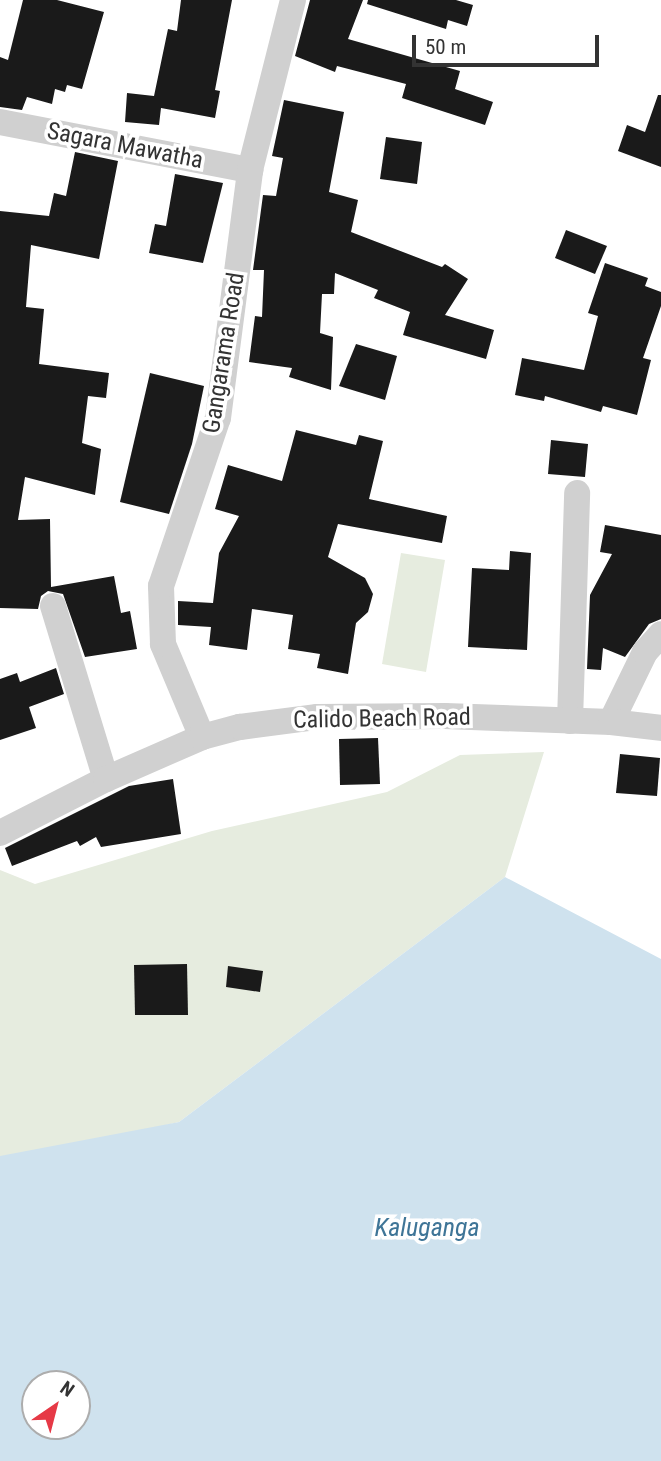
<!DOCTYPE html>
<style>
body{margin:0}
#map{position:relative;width:661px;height:1461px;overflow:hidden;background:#fff;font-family:"Roboto Condensed",sans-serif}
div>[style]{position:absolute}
.green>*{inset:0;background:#e6ecdf}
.water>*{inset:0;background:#cfe2ee}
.building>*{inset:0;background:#1a1a1a}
.minor>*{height:26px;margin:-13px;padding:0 13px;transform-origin:13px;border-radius:13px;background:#d0d0d0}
span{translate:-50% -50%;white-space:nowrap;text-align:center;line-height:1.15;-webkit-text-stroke:7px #fff;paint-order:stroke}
.street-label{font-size:24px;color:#333}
.water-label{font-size:26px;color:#3f7597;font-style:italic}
.north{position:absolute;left:21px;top:1370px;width:70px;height:70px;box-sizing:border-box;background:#fff;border:2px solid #adadad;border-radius:50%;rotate:35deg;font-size:19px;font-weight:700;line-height:28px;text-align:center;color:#333}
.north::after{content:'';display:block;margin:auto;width:24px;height:32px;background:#e63946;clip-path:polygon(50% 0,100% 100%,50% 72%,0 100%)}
.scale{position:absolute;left:412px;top:35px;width:187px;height:32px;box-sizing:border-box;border:4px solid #333;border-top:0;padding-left:9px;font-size:21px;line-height:24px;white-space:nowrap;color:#333;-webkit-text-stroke:5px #fff;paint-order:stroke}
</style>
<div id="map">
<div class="green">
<div style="clip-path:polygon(401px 553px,445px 560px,426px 672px,382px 664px)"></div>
<div style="clip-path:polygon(544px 752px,505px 877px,179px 1122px,0 1164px,0 870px,35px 884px,212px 831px,387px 792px,460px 755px)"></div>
</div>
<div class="water">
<div style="clip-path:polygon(evenodd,505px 877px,661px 959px,661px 1461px,0 1461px,0 1156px,179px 1122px,505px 877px,35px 1384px,77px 1384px,77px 1426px,35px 1426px,35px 1384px)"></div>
</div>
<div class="building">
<div style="clip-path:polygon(23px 0,57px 0,104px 12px,82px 89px,67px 85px,65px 92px,55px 89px,52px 104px,27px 97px,22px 110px,0 107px,0 57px,8px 60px)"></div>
<div style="clip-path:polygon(181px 0,232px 0,215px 90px,220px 91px,215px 118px,161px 108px,159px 125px,125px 122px,127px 93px,154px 96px,168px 29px,177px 31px)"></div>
<div style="clip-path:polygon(310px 0,363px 0,348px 39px,460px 71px,455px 89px,493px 102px,485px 125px,402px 98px,406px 84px,337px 66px,335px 72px,295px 56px)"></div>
<div style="clip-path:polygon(368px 0,456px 0,473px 5px,467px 26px,448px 20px,446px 29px,367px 4px)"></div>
<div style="clip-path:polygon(658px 95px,661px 95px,661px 167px,618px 151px,627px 125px,645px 132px)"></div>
<div style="clip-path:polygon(284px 100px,344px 112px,329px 192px,358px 200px,351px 232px,442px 267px,445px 264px,468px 279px,445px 315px,494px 330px,486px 359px,403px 335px,410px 312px,374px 298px,378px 290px,335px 273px,334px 294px,322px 294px,320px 333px,333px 337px,331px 390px,289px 377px,292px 368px,249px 362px,255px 316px,262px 317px,264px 270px,253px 270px,263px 195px,276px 196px,283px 158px,272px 156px)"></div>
<div style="clip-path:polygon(386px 137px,422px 142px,417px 184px,380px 179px)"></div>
<div style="clip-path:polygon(75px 152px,118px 161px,99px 259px,31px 245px,26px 307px,44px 309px,39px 364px,109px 373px,106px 398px,88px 396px,82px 443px,101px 449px,95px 495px,25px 477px,18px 520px,50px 519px,51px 587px,114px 576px,121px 613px,130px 611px,137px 649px,85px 657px,63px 594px,48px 591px,41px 596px,38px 609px,0 608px,0 211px,49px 216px,54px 193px,66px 196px)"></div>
<div style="clip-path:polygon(175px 174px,223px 183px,203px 263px,149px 253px,155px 224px,166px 226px)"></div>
<div style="clip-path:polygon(566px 230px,607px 246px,595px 274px,555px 258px)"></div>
<div style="clip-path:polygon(605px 263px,648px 278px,645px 286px,661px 292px,661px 306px,643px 358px,651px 360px,637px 415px,603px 406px,601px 412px,545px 396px,544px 401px,515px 395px,522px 358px,584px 370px,598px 316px,588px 313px)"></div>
<div style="clip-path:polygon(356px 344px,397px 356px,385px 400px,339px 386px)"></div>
<div style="clip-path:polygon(150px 373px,204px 386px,192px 444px,169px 514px,120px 502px)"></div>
<div style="clip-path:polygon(296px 430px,356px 445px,359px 435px,383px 441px,369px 499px,447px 516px,442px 543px,338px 524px,328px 557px,365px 578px,373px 594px,368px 612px,356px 623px,348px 674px,317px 668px,320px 654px,288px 649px,293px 615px,252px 609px,247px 650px,209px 645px,211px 627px,178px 625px,178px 601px,213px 603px,219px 553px,239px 516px,215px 509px,228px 465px,282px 481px)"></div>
<div style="clip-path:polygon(551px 440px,588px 444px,585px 477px,548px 474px)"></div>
<div style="clip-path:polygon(605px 525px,661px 535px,661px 619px,649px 624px,625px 657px,603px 648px,601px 670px,587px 669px,590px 595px,612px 554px,600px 552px)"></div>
<div style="clip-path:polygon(510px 551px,531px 553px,527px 650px,468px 647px,472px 568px,509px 570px)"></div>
<div style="clip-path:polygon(56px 668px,64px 694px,29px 707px,36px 728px,0 740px,0 679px,17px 673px,20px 682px)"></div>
<div style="clip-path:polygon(378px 738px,380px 784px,340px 785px,339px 739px)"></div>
<div style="clip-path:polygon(620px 754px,660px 758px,657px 796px,616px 793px)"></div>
<div style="clip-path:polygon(173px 779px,181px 834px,101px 847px,96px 837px,80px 846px,77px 841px,12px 866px,5px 848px,129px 786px)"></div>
<div style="clip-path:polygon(187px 964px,188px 1015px,135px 1015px,134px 965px)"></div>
<div style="clip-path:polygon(228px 966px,263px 971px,260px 992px,226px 987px)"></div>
</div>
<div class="minor">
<div style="left:0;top:122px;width:255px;rotate:10.9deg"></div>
<div style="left:53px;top:606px;width:181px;rotate:73deg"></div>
<div style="left:570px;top:721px;width:228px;rotate:-88.2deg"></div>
<div style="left:611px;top:722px;width:78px;rotate:-64.1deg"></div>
<div style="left:645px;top:652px;width:24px;rotate:-48deg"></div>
<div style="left:202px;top:737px;width:101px;rotate:-112.8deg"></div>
<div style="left:163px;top:644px;width:58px;rotate:-92deg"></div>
<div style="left:161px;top:586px;width:177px;rotate:-71.3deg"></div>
<div style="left:218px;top:418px;width:250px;rotate:-82.6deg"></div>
<div style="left:250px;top:170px;width:175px;rotate:-75.8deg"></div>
<div style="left:0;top:833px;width:119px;rotate:-27deg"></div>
<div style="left:106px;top:779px;width:105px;rotate:-23.6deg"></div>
<div style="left:202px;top:737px;width:39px;rotate:-15deg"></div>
<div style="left:240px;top:727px;width:78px;rotate:-7.4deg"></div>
<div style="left:317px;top:717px;width:128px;rotate:-0.4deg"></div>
<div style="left:445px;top:716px;width:166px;rotate:2.1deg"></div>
<div style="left:611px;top:722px;width:50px;rotate:6.8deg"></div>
</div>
<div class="street-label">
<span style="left:125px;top:146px;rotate:11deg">Sagara Mawatha</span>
<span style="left:224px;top:353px;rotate:-81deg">Gangarama Road</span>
<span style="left:382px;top:719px;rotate:-1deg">Calido Beach Road</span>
</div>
<div class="water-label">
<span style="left:427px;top:1228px">Kaluganga</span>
</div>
<div class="north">N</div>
<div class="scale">50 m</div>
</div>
